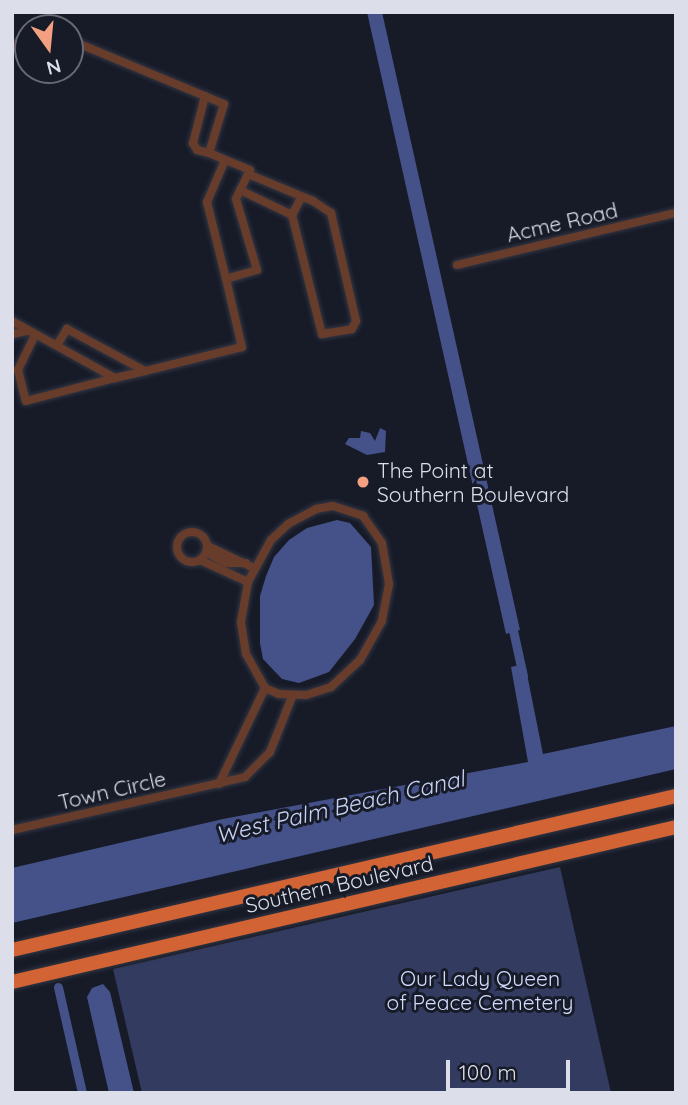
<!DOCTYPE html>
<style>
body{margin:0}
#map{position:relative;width:688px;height:1105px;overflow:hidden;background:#171b28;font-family:Quicksand,sans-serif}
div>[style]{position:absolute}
.green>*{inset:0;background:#333c60}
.water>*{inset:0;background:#445289}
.canal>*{height:9px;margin:-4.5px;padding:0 4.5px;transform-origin:4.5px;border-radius:4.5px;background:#445289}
.roads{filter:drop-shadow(0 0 2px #333643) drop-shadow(0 0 2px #333643)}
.street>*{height:8px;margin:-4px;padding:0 4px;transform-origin:4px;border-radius:4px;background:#683c2a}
.street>.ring{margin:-4px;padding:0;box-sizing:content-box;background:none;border:8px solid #683c2a;border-radius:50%}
.highway>*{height:14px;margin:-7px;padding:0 7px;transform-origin:7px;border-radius:7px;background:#d16335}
.dots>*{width:19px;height:19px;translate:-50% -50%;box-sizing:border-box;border:4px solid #171b28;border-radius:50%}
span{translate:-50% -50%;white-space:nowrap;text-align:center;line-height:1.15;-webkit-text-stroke:6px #171b28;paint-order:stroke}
.street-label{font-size:21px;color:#dcdfe9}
.poi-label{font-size:21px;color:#dcdfe9}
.left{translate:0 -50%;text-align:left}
.park-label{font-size:21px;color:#d1dbfe}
.water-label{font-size:23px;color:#c7d1f4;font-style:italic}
.frame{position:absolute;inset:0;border:14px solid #dcdfe9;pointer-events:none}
.north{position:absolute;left:14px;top:14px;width:70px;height:70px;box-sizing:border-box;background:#171b28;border:2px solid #666975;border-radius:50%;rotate:165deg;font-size:19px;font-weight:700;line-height:28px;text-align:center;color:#dcdfe9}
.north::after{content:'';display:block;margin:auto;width:24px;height:32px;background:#f2a080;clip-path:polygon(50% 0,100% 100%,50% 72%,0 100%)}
.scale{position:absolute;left:446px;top:1060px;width:124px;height:32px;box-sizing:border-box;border:4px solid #dcdfe9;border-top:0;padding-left:9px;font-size:21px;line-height:24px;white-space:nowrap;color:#dcdfe9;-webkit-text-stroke:5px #171b28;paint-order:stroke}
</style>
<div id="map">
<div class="green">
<div style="clip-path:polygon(560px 867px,611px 1093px,142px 1093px,113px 969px)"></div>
</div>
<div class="water">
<div style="clip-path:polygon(367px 12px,382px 12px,520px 630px,506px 634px)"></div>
<div style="clip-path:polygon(380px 428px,386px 431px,385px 452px,367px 455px,345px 444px,349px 438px,360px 438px,361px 431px,370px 433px,375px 441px)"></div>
<div style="clip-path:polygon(337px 520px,350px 523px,371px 547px,374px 605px,355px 639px,329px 672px,299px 683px,282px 679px,263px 659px,260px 643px,260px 596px,266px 576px,274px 557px,289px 540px,307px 528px)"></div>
<div style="clip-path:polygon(525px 664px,543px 754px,676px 726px,676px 769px,12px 923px,12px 868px,223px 819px,528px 762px,511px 667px)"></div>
<div style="clip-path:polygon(103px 984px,110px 992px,134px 1093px,109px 1093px,87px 997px,92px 988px)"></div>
</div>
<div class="canal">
<div style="left:511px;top:621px;width:56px;rotate:77.7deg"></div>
<div style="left:58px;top:987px;width:109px;rotate:77.2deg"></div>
</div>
<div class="roads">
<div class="street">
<div style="left:70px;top:40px;width:167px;rotate:22.6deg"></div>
<div style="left:224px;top:104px;width:51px;rotate:107deg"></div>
<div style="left:209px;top:153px;width:44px;rotate:22.5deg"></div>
<div style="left:250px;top:170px;width:32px;rotate:116deg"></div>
<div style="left:236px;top:199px;width:74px;rotate:73.5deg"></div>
<div style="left:257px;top:270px;width:32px;rotate:164deg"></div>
<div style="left:226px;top:279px;width:70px;rotate:76.8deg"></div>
<div style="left:242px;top:347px;width:100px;rotate:166.1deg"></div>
<div style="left:12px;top:45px;width:16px;rotate:-11deg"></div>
<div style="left:205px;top:96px;width:49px;rotate:104.3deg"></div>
<div style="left:193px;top:143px;width:8px;rotate:60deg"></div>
<div style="left:197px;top:150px;width:12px;rotate:14deg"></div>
<div style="left:225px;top:160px;width:46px;rotate:113.2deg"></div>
<div style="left:207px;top:202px;width:79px;rotate:76.1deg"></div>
<div style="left:240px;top:190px;width:58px;rotate:25.7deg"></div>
<div style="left:292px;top:215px;width:123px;rotate:75.9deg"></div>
<div style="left:322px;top:334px;width:30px;rotate:-9deg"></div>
<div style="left:352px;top:329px;width:9px;rotate:-63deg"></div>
<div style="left:356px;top:321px;width:111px;rotate:-103deg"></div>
<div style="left:331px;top:213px;width:22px;rotate:-146deg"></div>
<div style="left:313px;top:201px;width:70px;rotate:-157.4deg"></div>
<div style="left:292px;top:215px;width:21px;rotate:-62deg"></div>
<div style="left:457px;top:265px;width:225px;rotate:-13.4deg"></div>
<div style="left:12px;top:321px;width:118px;rotate:29deg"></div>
<div style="left:115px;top:378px;width:31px;rotate:-13deg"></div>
<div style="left:145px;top:371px;width:89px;rotate:-151.7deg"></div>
<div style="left:67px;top:329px;width:19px;rotate:122deg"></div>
<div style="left:12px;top:334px;width:15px;rotate:-11deg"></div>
<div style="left:35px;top:335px;width:39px;rotate:116deg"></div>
<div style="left:18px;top:370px;width:32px;rotate:76deg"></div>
<div style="left:26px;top:401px;width:92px;rotate:-14.5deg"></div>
<div style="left:333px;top:506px;width:32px;rotate:18deg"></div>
<div style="left:363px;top:516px;width:33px;rotate:55deg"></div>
<div style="left:382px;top:543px;width:42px;rotate:80.3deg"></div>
<div style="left:389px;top:584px;width:38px;rotate:101deg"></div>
<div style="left:382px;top:621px;width:45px;rotate:119.4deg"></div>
<div style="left:360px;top:660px;width:40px;rotate:137deg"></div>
<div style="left:331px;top:687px;width:26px;rotate:162deg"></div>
<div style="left:306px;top:695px;width:27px;rotate:-178deg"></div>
<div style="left:279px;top:694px;width:15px;rotate:-157deg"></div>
<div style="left:265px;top:688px;width:39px;rotate:-119deg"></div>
<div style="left:246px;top:654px;width:32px;rotate:-99deg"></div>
<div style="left:241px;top:622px;width:41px;rotate:-80.1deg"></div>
<div style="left:248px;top:582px;width:48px;rotate:-61.3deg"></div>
<div style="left:271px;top:540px;width:23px;rotate:-43deg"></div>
<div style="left:288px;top:524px;width:32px;rotate:-28deg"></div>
<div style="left:316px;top:509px;width:17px;rotate:-10deg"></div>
<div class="ring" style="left:177px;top:532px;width:22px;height:22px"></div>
<div style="left:208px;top:546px;width:51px;rotate:25.6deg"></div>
<div style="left:206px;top:552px;width:23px;rotate:29deg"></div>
<div style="left:226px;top:563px;width:20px"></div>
<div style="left:200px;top:560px;width:53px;rotate:24.6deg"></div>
<div style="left:219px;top:784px;width:106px;rotate:-64.4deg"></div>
<div style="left:12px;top:830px;width:239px;rotate:-12.8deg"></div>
<div style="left:245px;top:777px;width:35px;rotate:-45deg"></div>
<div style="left:270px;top:752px;width:59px;rotate:-68.2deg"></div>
</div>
<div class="highway">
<div style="left:12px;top:950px;width:682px;rotate:-13.06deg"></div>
<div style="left:12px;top:982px;width:682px;rotate:-13.14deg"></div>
</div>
</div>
<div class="dots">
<div style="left:363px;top:482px;background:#f2a080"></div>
</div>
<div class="street-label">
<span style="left:562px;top:222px;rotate:-13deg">Acme Road</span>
<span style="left:112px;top:790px;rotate:-13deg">Town Circle</span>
<span style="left:339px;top:884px;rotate:-13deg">Southern Boulevard</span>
</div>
<div class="poi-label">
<span class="left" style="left:377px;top:482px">The Point at<br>Southern Boulevard</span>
</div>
<div class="park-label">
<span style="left:480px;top:990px">Our Lady Queen<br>of Peace Cemetery</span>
</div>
<div class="water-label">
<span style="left:340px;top:807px;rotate:-13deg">West Palm Beach Canal</span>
</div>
<div class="frame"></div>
<div class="north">N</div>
<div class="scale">100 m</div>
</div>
